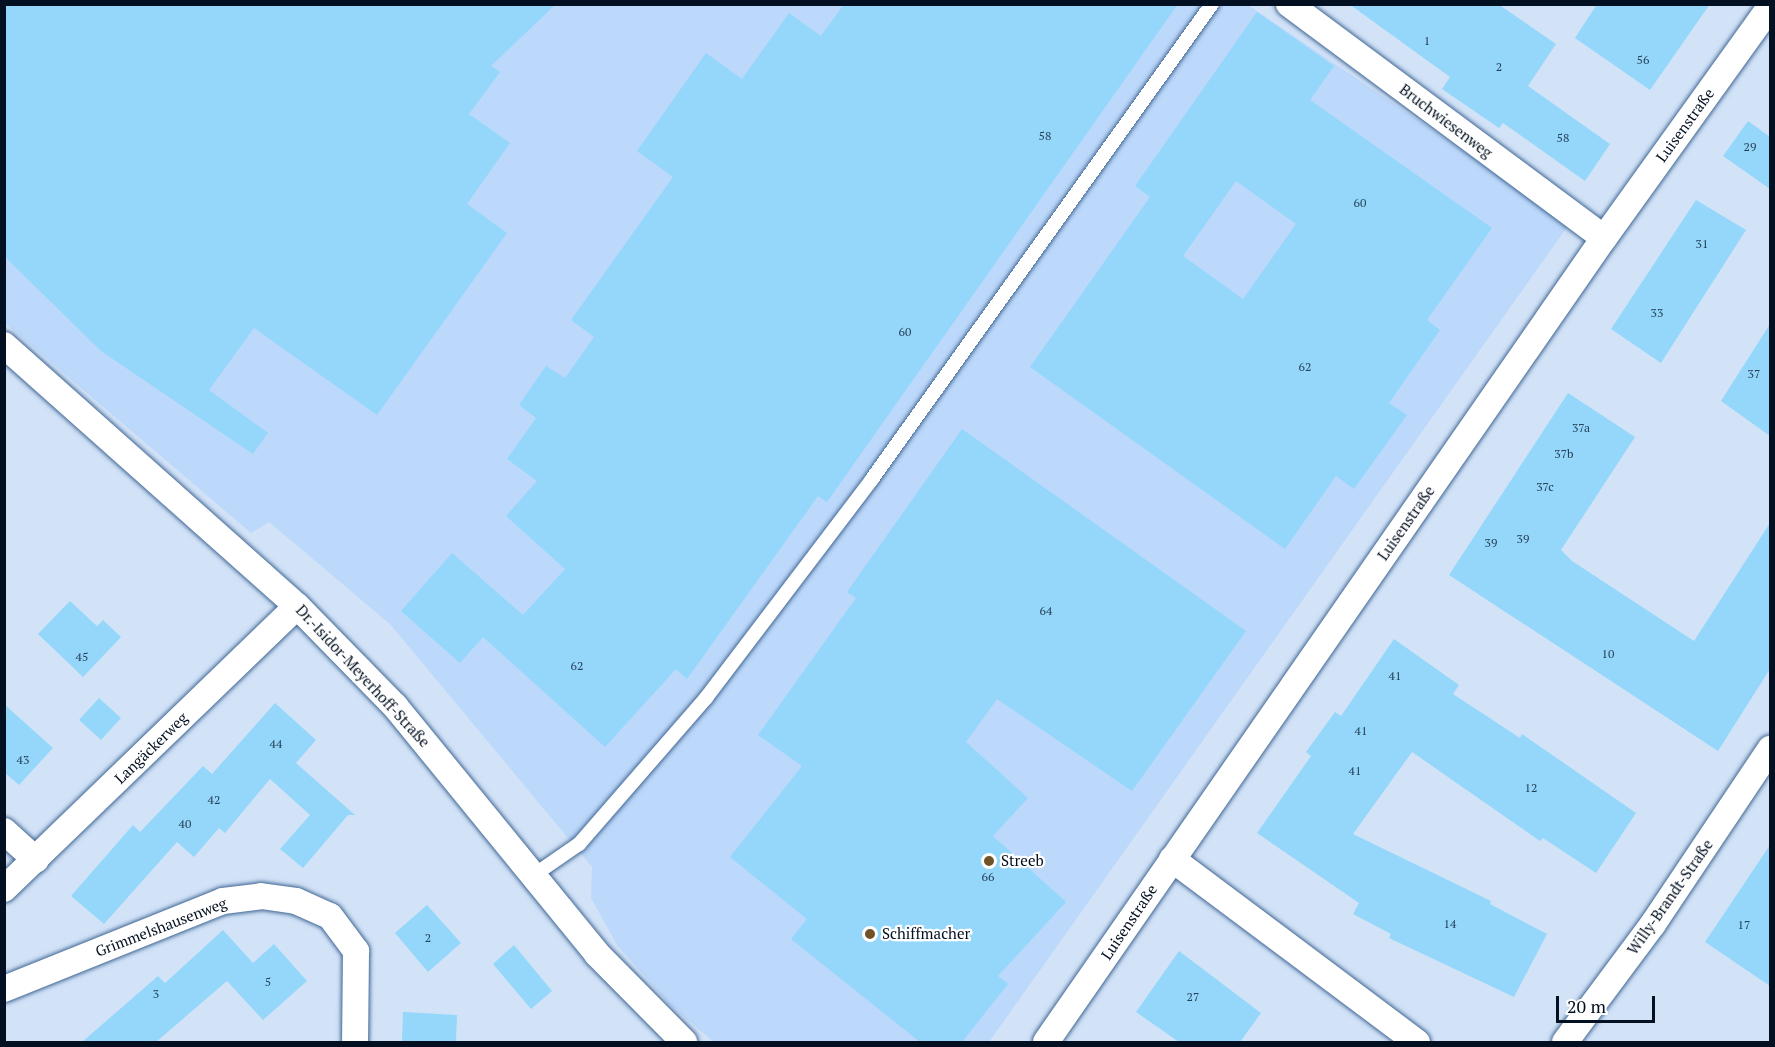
<!DOCTYPE html>
<meta charset="utf-8">
<style>
body{margin:0}
#map{position:relative;width:1775px;height:1047px;overflow:hidden;background:#d2e3f8;font-family:"PT Serif",serif}
div>[style]{position:absolute}
.built>*{inset:0;background:#bcd8fa}
.building>*{inset:0;background:#94d7fb}
.roads{filter:drop-shadow(0 0 2px #416794) drop-shadow(0 0 2px #416794)}
.service>*{height:14px;margin:-7px;padding:0 7px;transform-origin:7px;border-radius:7px;background:#fff}
.minor>*{height:26px;margin:-13px;padding:0 13px;transform-origin:13px;border-radius:13px;background:#fff}
.dots>*{width:16px;height:16px;translate:-50% -50%;box-sizing:border-box;border:3px solid #fff;border-radius:50%}
span{translate:-50% -50%;white-space:nowrap;text-align:center;line-height:1.15;-webkit-text-stroke:4.5px #fff;paint-order:stroke}
.number-label{font-size:12px;color:#274258}
.number-label span{-webkit-text-stroke-width:0}
.street-label{font-size:15px;color:#031021}
.poi-label{font-size:15px;color:#031021}
.left{translate:0 -50%;text-align:left}
.frame{position:absolute;inset:0;border:6px solid #031021;pointer-events:none}
.scale{position:absolute;left:1556px;top:996px;width:99px;height:27px;box-sizing:border-box;border:3px solid #031021;border-top:0;padding-left:8px;font-size:18px;line-height:21px;white-space:nowrap;color:#031021;-webkit-text-stroke:4px #fff;paint-order:stroke}
</style>
<div id="map">
<div class="built">
<div style="clip-path:polygon(5px 5px,1248px 5px,1570px 223px,989px 1042px,714px 1042px,671px 1006px,617px 945px,591px 898px,592px 867px,390px 624px,269px 522px,251px 533px,5px 323px)"></div>
</div>
<div class="building">
<div style="clip-path:polygon(4px 4px,556px 4px,491px 66px,500px 72px,469px 114px,510px 143px,467px 204px,507px 233px,377px 415px,254px 328px,209px 390px,268px 433px,253px 454px,101px 351px,4px 256px)"></div>
<div style="clip-path:polygon(844px 4px,1178px 4px,827px 502px,818px 496px,687px 679px,676px 669px,605px 747px,483px 637px,460px 663px,401px 611px,452px 553px,523px 615px,565px 569px,506px 516px,537px 481px,507px 459px,536px 418px,519px 405px,546px 366px,565px 378px,594px 337px,571px 320px,673px 177px,637px 151px,706px 53px,742px 79px,789px 13px,821px 36px)"></div>
<div style="clip-path:polygon(1349px 4px,1498px 4px,1556px 44px,1528px 86px,1610px 144px,1585px 181px,1503px 123px,1499px 128px,1442px 89px,1450px 77px)"></div>
<div style="clip-path:polygon(1597px 4px,1710px 4px,1650px 90px,1575px 38px)"></div>
<div style="clip-path:polygon(evenodd,1257px 12px,1334px 66px,1310px 100px,1492px 228px,1427px 320px,1440px 330px,1389px 403px,1407px 415px,1354px 489px,1336px 476px,1285px 549px,1030px 367px,1150px 197px,1135px 186px,1257px 12px,1236px 181px,1296px 224px,1243px 299px,1183px 256px,1236px 181px)"></div>
<div style="clip-path:polygon(1748px 121px,1770px 137px,1770px 189px,1723px 156px)"></div>
<div style="clip-path:polygon(1696px 200px,1746px 230px,1661px 363px,1611px 329px)"></div>
<div style="clip-path:polygon(1770px 324px,1770px 436px,1721px 401px)"></div>
<div style="clip-path:polygon(1568px 393px,1635px 437px,1561px 550px,1572px 561px,1694px 641px,1770px 523px,1770px 669px,1718px 751px,1449px 575px)"></div>
<div style="clip-path:polygon(962px 429px,1246px 631px,1132px 791px,997px 699px,966px 742px,1028px 798px,993px 836px,1066px 902px,998px 976px,1008px 984px,962px 1042px,920px 1042px,791px 939px,807px 919px,730px 857px,802px 766px,758px 735px,856px 598px,847px 592px)"></div>
<div style="clip-path:polygon(70px 601px,97px 626px,103px 620px,121px 637px,83px 677px,38px 634px)"></div>
<div style="clip-path:polygon(1394px 639px,1459px 685px,1453px 694px,1520px 738px,1522px 734px,1636px 813px,1596px 873px,1543px 838px,1540px 841px,1412px 752px,1353px 834px,1491px 901px,1490px 904px,1547px 934px,1514px 997px,1389px 938px,1391px 934px,1353px 914px,1359px 903px,1257px 833px,1311px 756px,1306px 752px,1335px 712px,1341px 716px)"></div>
<div style="clip-path:polygon(99px 698px,121px 718px,101px 740px,79px 720px)"></div>
<div style="clip-path:polygon(275px 703px,316px 740px,296px 763px,355px 815px,348px 815px,303px 868px,280px 849px,310px 815px,270px 779px,225px 833px,219px 828px,194px 857px,177px 842px,104px 924px,71px 896px,133px 825px,140px 832px,203px 766px,212px 774px)"></div>
<div style="clip-path:polygon(4px 704px,53px 748px,19px 785px,4px 772px)"></div>
<div style="clip-path:polygon(1770px 845px,1770px 986px,1705px 942px)"></div>
<div style="clip-path:polygon(427px 905px,461px 943px,428px 972px,395px 933px)"></div>
<div style="clip-path:polygon(223px 930px,253px 963px,274px 944px,307px 981px,263px 1020px,227px 981px,156px 1042px,82px 1042px,158px 976px,165px 983px)"></div>
<div style="clip-path:polygon(514px 945px,552px 991px,531px 1009px,493px 964px)"></div>
<div style="clip-path:polygon(1179px 951px,1261px 1013px,1240px 1042px,1179px 1042px,1136px 1012px)"></div>
<div style="clip-path:polygon(403px 1012px,457px 1015px,456px 1042px,402px 1042px)"></div>
</div>
<div class="roads">
<div class="service">
<div style="left:534px;top:875px;width:55px;rotate:-34.6deg"></div>
<div style="left:579px;top:844px;width:194px;rotate:-49deg"></div>
<div style="left:706px;top:698px;width:275px;rotate:-52.8deg"></div>
<div style="left:872px;top:479px;width:584px;rotate:-54.41deg"></div>
</div>
<div class="minor">
<div style="left:1289px;top:4px;width:392px;rotate:36.6deg"></div>
<div style="left:4px;top:345px;width:392px;rotate:41.7deg"></div>
<div style="left:297px;top:606px;width:140px;rotate:45.6deg"></div>
<div style="left:395px;top:706px;width:320px;rotate:50.8deg"></div>
<div style="left:597px;top:954px;width:124px;rotate:45.3deg"></div>
<div style="left:4px;top:831px;width:43px;rotate:42.2deg"></div>
<div style="left:1172px;top:859px;width:306px;rotate:36.8deg"></div>
<div style="left:4px;top:889px;width:407px;rotate:-44deg"></div>
<div style="left:4px;top:989px;width:236px;rotate:-21.9deg"></div>
<div style="left:223px;top:901px;width:38px;rotate:-7deg"></div>
<div style="left:261px;top:896px;width:35px;rotate:8deg"></div>
<div style="left:296px;top:901px;width:37px;rotate:24deg"></div>
<div style="left:330px;top:916px;width:44px;rotate:53.4deg"></div>
<div style="left:356px;top:951px;width:91px;rotate:90.6deg"></div>
<div style="left:1046px;top:1042px;width:979px;rotate:-55.24deg"></div>
<div style="left:1604px;top:238px;width:284px;rotate:-54.3deg"></div>
<div style="left:1565px;top:1042px;width:147px;rotate:-53.3deg"></div>
<div style="left:1653px;top:924px;width:211px;rotate:-56.2deg"></div>
</div>
</div>
<div class="dots">
<div style="left:989px;top:861px;background:#725328"></div>
<div style="left:870px;top:934px;background:#725328"></div>
</div>
<div class="number-label">
<span style="left:1427px;top:41px">1</span>
<span style="left:1643px;top:60px">56</span>
<span style="left:1499px;top:67px">2</span>
<span style="left:1045px;top:136px">58</span>
<span style="left:1563px;top:138px">58</span>
<span style="left:1750px;top:147px">29</span>
<span style="left:1360px;top:203px">60</span>
<span style="left:1702px;top:244px">31</span>
<span style="left:1657px;top:313px">33</span>
<span style="left:905px;top:332px">60</span>
<span style="left:1305px;top:367px">62</span>
<span style="left:1754px;top:374px">37</span>
<span style="left:1581px;top:428px">37a</span>
<span style="left:1564px;top:454px">37b</span>
<span style="left:1545px;top:487px">37c</span>
<span style="left:1523px;top:539px">39</span>
<span style="left:1491px;top:543px">39</span>
<span style="left:1046px;top:611px">64</span>
<span style="left:1608px;top:654px">10</span>
<span style="left:82px;top:657px">45</span>
<span style="left:577px;top:666px">62</span>
<span style="left:1395px;top:676px">41</span>
<span style="left:1361px;top:731px">41</span>
<span style="left:276px;top:744px">44</span>
<span style="left:23px;top:760px">43</span>
<span style="left:1355px;top:771px">41</span>
<span style="left:1531px;top:788px">12</span>
<span style="left:214px;top:800px">42</span>
<span style="left:185px;top:824px">40</span>
<span style="left:988px;top:877px">66</span>
<span style="left:1450px;top:924px">14</span>
<span style="left:1744px;top:925px">17</span>
<span style="left:428px;top:938px">2</span>
<span style="left:268px;top:982px">5</span>
<span style="left:156px;top:994px">3</span>
<span style="left:1193px;top:997px">27</span>
</div>
<div class="street-label">
<span style="left:1446px;top:121px;rotate:37deg">Bruchwiesenweg</span>
<span style="left:1685px;top:125px;rotate:-54deg">Luisenstraße</span>
<span style="left:1406px;top:523px;rotate:-55deg">Luisenstraße</span>
<span style="left:363px;top:676px;rotate:47deg">Dr.-Isidor-Meyerhoff-Straße</span>
<span style="left:151px;top:748px;rotate:-44deg">Langäckerweg</span>
<span style="left:1670px;top:897px;rotate:-55deg">Willy-Brandt-Straße</span>
<span style="left:1129px;top:922px;rotate:-56deg">Luisenstraße</span>
<span style="left:161px;top:927px;rotate:-21deg">Grimmelshausenweg</span>
</div>
<div class="poi-label">
<span class="left" style="left:1001px;top:861px">Streeb</span>
<span class="left" style="left:882px;top:934px">Schiffmacher</span>
</div>
<div class="frame"></div>
<div class="scale">20 m</div>
</div>
